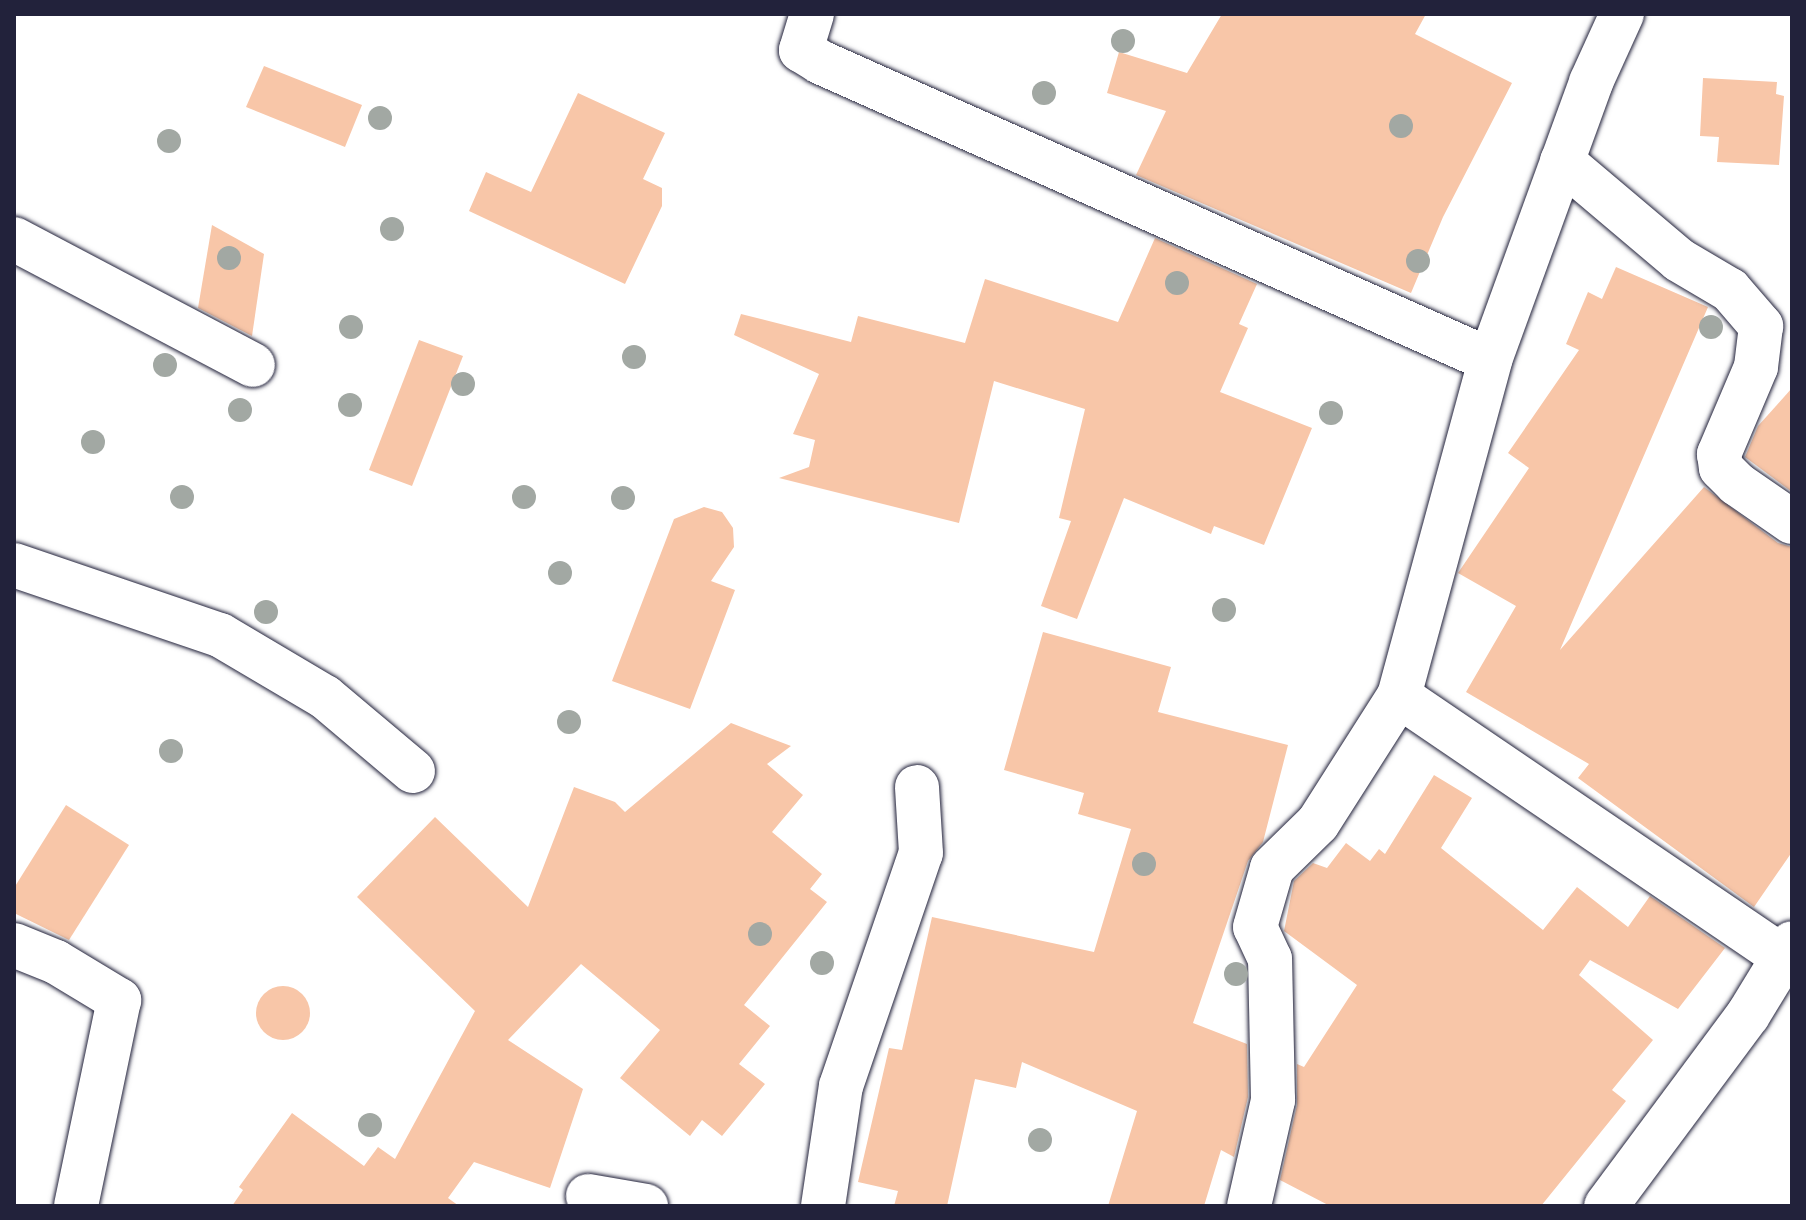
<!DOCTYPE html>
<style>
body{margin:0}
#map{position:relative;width:1806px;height:1220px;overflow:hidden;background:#fff;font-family:"Comic Neue",sans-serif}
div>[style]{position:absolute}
.building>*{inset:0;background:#f8c6a8}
.round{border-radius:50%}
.roads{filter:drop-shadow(0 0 2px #22223b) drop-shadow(0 0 2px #22223b)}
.street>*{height:44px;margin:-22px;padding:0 22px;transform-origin:22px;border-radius:22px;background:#fff}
.trees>*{width:24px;height:24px;margin:-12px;border-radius:50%;background:#a2a8a3}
span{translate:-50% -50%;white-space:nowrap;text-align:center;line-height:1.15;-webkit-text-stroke:6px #fff;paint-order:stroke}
.frame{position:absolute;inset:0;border:16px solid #22223b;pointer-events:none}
</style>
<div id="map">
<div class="building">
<div style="clip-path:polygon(1222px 14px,1426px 14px,1415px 34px,1512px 83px,1443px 217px,1411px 293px,1136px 175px,1166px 111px,1107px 93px,1119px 52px,1187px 73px)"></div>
<div style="clip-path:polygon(264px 66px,362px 105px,345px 147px,246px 107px)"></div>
<div style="clip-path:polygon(1703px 78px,1777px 82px,1776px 94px,1784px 96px,1779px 165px,1717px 162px,1719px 137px,1700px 136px)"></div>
<div style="clip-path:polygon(578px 93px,665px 133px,643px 179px,662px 188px,662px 206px,625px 284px,469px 211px,486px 172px,531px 192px)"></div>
<div style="clip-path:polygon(212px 225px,264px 254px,252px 336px,198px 308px)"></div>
<div style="clip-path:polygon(1155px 238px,1257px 284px,1239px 324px,1248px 328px,1220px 392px,1312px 428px,1264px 545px,1214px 526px,1211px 534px,1124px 498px,1077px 619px,1041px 606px,1071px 521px,1059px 518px,1085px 409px,994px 381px,959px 523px,779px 478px,809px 467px,815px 440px,793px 434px,819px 374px,734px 335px,741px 314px,851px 342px,858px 316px,965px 343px,985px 279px,1118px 322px)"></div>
<div style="clip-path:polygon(1616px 267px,1708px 307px,1560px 650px,1704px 487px,1778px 543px,1792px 547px,1792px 852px,1754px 907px,1578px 778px,1589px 764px,1466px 692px,1516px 606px,1458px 573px,1529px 468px,1508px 453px,1579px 350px,1566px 344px,1588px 292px,1602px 299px)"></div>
<div style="clip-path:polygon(419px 340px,463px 356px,412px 486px,369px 470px)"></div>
<div style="clip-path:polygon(1792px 388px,1792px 492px,1745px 457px,1758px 426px)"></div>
<div style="clip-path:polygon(704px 507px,722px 512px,733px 528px,734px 547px,711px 581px,735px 590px,690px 709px,612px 681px,674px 519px)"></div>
<div style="clip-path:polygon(1043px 632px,1171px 667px,1158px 712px,1288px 745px,1263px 842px,1248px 861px,1193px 1023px,1247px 1044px,1248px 1097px,1234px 1157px,1221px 1150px,1204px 1206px,1108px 1206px,1137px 1111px,1022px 1062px,1016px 1088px,975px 1079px,947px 1206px,894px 1206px,898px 1191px,858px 1182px,889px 1048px,902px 1050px,932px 917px,1094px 952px,1131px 829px,1078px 814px,1084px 793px,1004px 770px)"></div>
<div style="clip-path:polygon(731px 723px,791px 746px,767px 764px,803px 795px,772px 832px,822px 874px,810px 889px,827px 902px,744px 1005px,770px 1026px,739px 1064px,765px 1084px,722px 1136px,702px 1120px,690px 1136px,620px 1078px,660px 1030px,581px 964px,508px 1040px,583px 1089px,550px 1188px,474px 1162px,448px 1198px,459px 1206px,232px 1206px,243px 1190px,239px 1187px,292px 1113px,364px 1166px,378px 1147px,395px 1159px,475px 1011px,357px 897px,435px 817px,528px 907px,574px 787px,615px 802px,625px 812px)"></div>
<div style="clip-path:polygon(1434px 775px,1472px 798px,1441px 848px,1543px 930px,1577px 887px,1628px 927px,1650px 896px,1725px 948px,1678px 1009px,1590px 960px,1579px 975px,1653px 1040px,1612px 1090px,1626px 1101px,1541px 1206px,1330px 1206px,1280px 1180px,1297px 1105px,1297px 1064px,1304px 1067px,1357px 985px,1284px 931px,1294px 881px,1313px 863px,1327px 868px,1346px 843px,1370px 861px,1379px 849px,1385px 854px)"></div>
<div style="clip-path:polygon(66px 805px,129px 845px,69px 940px,14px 913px,14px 888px)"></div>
<div class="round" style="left:256px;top:986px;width:54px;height:54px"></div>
</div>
<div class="roads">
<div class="street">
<div style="left:812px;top:14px;width:38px;rotate:107deg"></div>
<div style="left:801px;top:50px;width:22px;rotate:32deg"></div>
<div style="left:820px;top:62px;width:733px;rotate:23.98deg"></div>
<div style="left:1562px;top:161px;width:153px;rotate:40.2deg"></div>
<div style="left:1679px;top:260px;width:59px;rotate:30.5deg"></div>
<div style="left:1730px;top:290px;width:48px;rotate:49.3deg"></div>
<div style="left:1761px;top:326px;width:41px;rotate:97deg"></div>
<div style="left:1756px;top:367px;width:95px;rotate:113deg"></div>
<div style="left:1719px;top:454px;width:14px;rotate:82deg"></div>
<div style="left:1721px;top:468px;width:23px;rotate:45deg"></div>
<div style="left:1737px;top:484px;width:67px;rotate:34.6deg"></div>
<div style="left:14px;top:239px;width:270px;rotate:27.8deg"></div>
<div style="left:14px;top:565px;width:218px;rotate:18.8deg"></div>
<div style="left:220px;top:635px;width:122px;rotate:30.6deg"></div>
<div style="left:325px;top:697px;width:115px;rotate:40.1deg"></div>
<div style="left:1399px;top:696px;width:463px;rotate:34.2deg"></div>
<div style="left:14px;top:945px;width:45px;rotate:22deg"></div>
<div style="left:56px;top:962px;width:74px;rotate:31.1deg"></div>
<div style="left:119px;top:1000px;width:210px;rotate:101.8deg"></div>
<div style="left:588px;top:1196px;width:59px;rotate:9.8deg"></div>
<div style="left:823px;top:1206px;width:121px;rotate:-81.5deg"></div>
<div style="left:841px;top:1086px;width:246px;rotate:-71.1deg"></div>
<div style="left:921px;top:853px;width:66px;rotate:-93.5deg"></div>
<div style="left:1249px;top:1206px;width:109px;rotate:-77.2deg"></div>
<div style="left:1273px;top:1100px;width:141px;rotate:-91.2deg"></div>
<div style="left:1270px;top:959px;width:35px;rotate:-115deg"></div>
<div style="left:1255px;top:927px;width:61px;rotate:-73.9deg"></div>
<div style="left:1272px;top:868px;width:64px;rotate:-44.4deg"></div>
<div style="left:1318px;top:823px;width:151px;rotate:-57.5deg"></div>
<div style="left:1399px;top:696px;width:348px;rotate:-74.8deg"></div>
<div style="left:1490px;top:360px;width:296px;rotate:-70deg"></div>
<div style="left:1591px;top:82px;width:75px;rotate:-65.5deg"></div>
<div style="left:1606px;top:1206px;width:238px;rotate:-53.4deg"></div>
<div style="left:1748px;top:1015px;width:84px;rotate:-58.6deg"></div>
</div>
</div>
<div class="trees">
<div style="left:1123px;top:41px"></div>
<div style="left:1044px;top:93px"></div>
<div style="left:380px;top:118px"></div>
<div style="left:1401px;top:126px"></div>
<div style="left:169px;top:141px"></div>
<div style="left:392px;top:229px"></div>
<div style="left:229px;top:258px"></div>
<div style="left:1418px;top:261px"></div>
<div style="left:1177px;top:283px"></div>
<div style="left:351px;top:327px"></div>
<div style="left:1711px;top:327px"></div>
<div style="left:634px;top:357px"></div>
<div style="left:165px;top:365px"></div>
<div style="left:463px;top:384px"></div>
<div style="left:350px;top:405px"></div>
<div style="left:240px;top:410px"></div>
<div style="left:1331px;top:413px"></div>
<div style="left:93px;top:442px"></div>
<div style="left:182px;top:497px"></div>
<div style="left:524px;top:497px"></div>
<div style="left:623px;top:498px"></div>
<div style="left:560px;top:573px"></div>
<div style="left:1224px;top:610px"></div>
<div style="left:266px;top:612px"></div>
<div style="left:569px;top:722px"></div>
<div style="left:171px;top:751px"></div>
<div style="left:1144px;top:864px"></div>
<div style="left:760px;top:934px"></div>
<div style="left:822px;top:963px"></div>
<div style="left:1236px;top:974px"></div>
<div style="left:370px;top:1125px"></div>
<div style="left:1040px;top:1140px"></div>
</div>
<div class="frame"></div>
</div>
